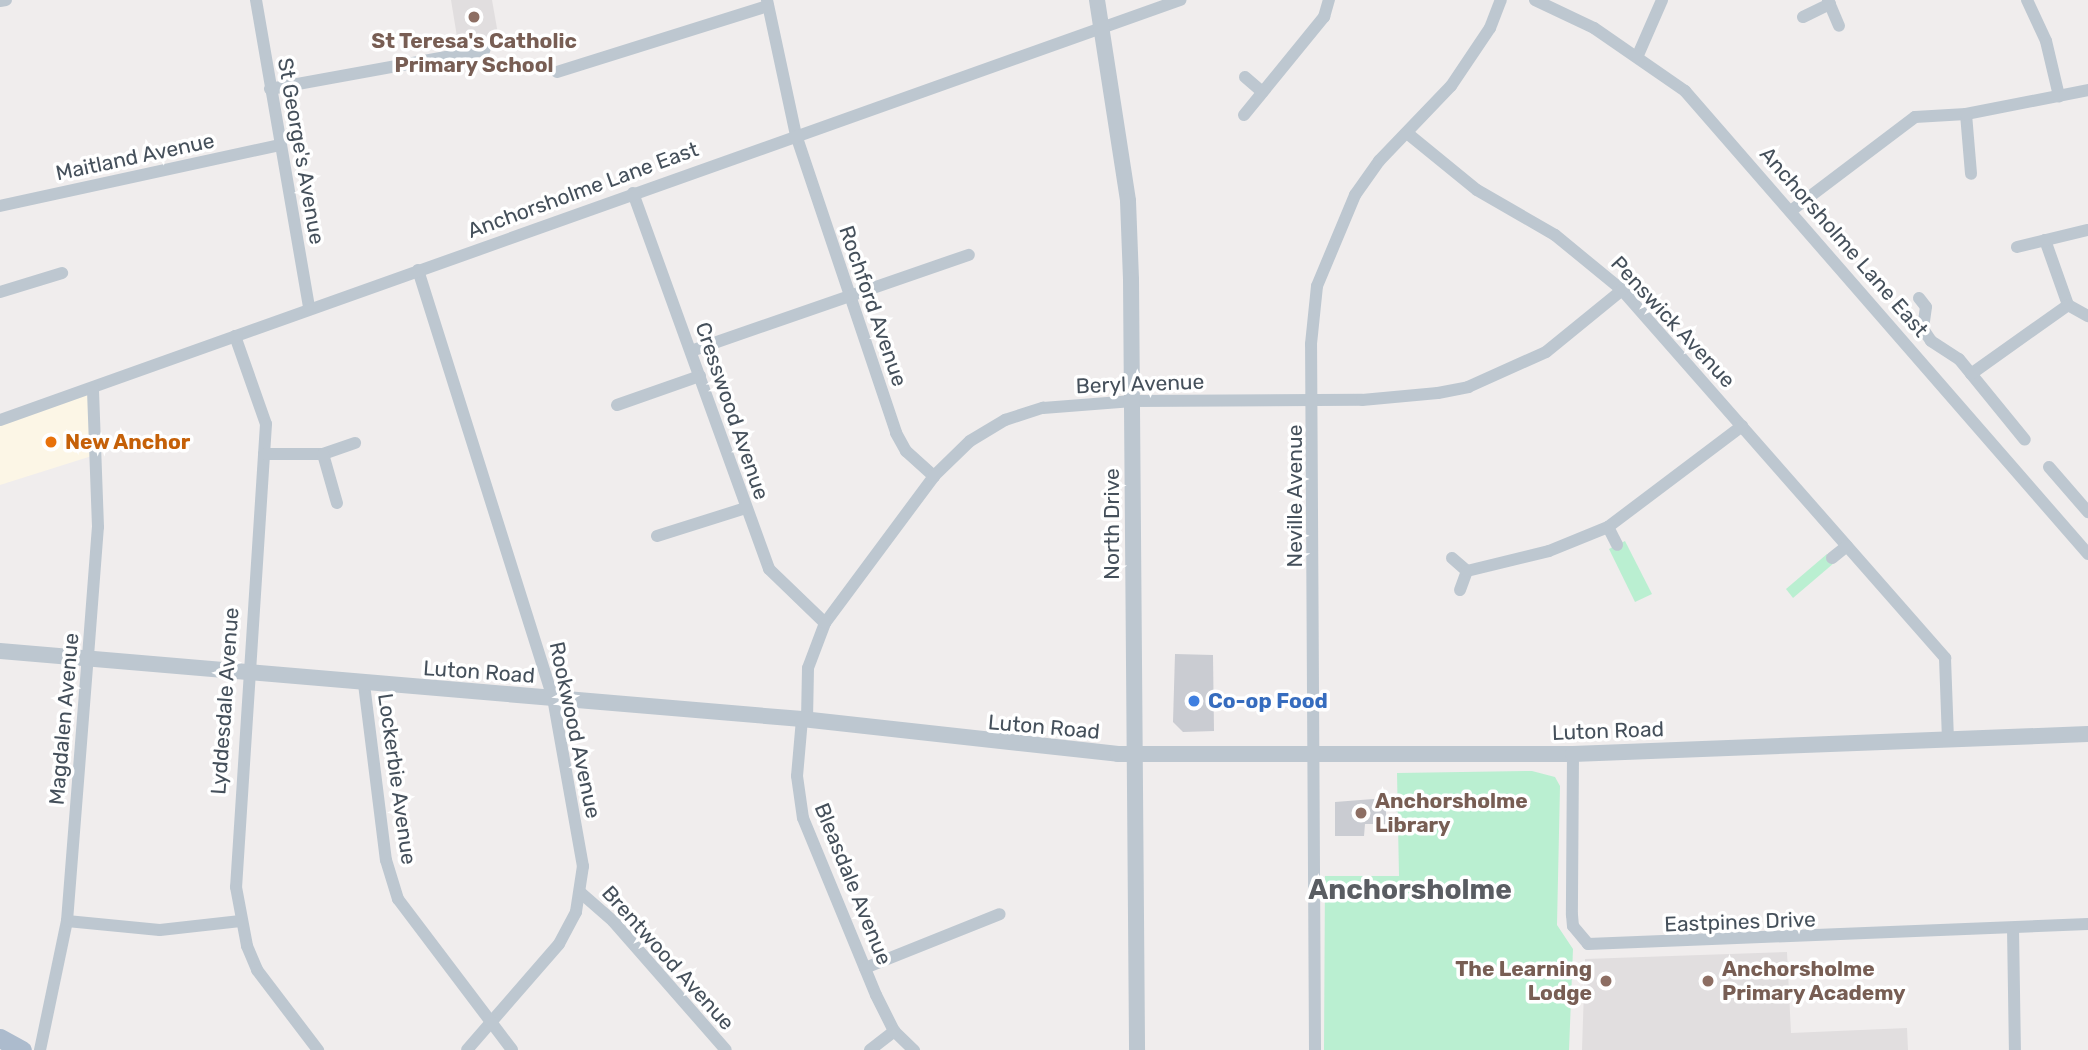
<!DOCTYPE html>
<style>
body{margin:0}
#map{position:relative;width:2088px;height:1050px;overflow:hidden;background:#f0eded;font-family:Rubik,sans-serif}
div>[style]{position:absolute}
.commercial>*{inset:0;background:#fcf6e6}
.education>*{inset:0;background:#e1dedf}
.green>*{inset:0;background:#baefd1}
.building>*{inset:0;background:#caccd2}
.minor>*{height:12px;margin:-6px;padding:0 6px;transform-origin:6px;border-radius:6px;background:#bdc7d0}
.tertiary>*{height:16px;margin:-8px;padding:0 8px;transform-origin:8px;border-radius:8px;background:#bdc7d0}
.primary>*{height:19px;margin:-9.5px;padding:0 9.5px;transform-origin:9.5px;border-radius:9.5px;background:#acbbcd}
.dots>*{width:19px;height:19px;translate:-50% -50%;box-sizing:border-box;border:4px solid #fff;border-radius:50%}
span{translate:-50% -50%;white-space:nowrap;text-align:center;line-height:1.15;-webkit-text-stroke:7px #fff;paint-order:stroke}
.education-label{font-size:21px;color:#785e54;font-weight:700}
.left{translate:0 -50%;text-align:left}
.right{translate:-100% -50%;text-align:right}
.street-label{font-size:21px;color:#45505b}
.food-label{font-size:21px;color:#c56008;font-weight:700}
.shop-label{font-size:21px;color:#366cbe;font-weight:700}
.district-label{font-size:28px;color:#5a5d62;font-weight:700}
</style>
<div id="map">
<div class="commercial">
<div style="clip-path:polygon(93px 388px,98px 454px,0 485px,0 420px)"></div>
</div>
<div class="education">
<div style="clip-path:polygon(451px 0,492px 0,498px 34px,458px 43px)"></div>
<div style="clip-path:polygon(1787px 952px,1791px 1033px,1907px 1028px,1908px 1050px,1582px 1050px,1585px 959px)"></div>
</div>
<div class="green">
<div style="clip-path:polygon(1625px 541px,1652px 594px,1635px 602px,1609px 549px)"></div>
<div style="clip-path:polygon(1827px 554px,1834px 563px,1793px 598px,1786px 589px)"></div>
<div style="clip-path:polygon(1532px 771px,1555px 777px,1560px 786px,1557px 925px,1573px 949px,1569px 1050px,1324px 1050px,1325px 876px,1399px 876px,1397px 773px)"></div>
</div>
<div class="building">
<div style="clip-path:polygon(1175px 654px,1213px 655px,1214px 731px,1183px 732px,1173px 722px)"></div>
<div style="clip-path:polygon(1386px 798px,1386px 824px,1365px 824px,1364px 836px,1335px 836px,1335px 802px)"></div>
</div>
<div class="minor">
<div style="left:256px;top:0;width:313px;rotate:80.2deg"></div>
<div style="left:767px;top:0;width:138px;rotate:77.9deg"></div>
<div style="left:796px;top:135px;width:314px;rotate:71.4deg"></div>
<div style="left:896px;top:433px;width:21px;rotate:61deg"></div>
<div style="left:906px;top:451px;width:38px;rotate:42deg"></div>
<div style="left:1535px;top:0;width:65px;rotate:25.4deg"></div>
<div style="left:1594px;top:28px;width:111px;rotate:34.7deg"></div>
<div style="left:1685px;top:91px;width:614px;rotate:48.96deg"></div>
<div style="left:1828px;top:0;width:28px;rotate:67deg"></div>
<div style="left:2027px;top:0;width:45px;rotate:65.1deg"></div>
<div style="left:2046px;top:41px;width:57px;rotate:76.7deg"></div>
<div style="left:0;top:1px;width:6px;rotate:-9deg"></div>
<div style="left:1803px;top:17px;width:30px;rotate:-26deg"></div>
<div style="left:1638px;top:55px;width:60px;rotate:-66.4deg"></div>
<div style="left:557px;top:72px;width:221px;rotate:-17.4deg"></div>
<div style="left:1245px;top:77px;width:23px;rotate:41deg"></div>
<div style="left:270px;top:89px;width:218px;rotate:-10.3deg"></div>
<div style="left:1966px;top:114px;width:60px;rotate:85.2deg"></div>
<div style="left:1244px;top:115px;width:127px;rotate:-50.8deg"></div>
<div style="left:1324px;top:17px;width:18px;rotate:-74deg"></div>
<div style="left:1407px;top:133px;width:90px;rotate:39.2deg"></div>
<div style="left:1477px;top:190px;width:90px;rotate:30deg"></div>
<div style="left:1555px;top:235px;width:87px;rotate:39.4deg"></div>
<div style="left:1622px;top:290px;width:490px;rotate:48.7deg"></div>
<div style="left:1945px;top:658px;width:82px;rotate:87.9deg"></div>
<div style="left:633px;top:193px;width:400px;rotate:70.1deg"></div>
<div style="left:769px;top:569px;width:78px;rotate:44deg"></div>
<div style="left:0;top:206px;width:286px;rotate:-12.3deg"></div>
<div style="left:1792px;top:210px;width:154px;rotate:-37.1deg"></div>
<div style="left:1915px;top:117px;width:51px;rotate:-3.4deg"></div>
<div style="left:1966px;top:114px;width:124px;rotate:-11.1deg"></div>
<div style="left:2045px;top:240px;width:69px;rotate:70.5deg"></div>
<div style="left:2068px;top:305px;width:23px;rotate:29deg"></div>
<div style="left:2017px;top:247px;width:73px;rotate:-13.5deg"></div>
<div style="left:418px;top:270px;width:449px;rotate:72.5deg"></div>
<div style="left:553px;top:698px;width:171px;rotate:79.9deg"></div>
<div style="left:583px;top:866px;width:47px;rotate:98.7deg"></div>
<div style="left:576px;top:912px;width:36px;rotate:118deg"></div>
<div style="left:559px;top:944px;width:140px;rotate:131deg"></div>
<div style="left:0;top:292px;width:65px;rotate:-17deg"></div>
<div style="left:1919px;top:298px;width:11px;rotate:52deg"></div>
<div style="left:1926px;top:307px;width:22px;rotate:98deg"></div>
<div style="left:1923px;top:329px;width:14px;rotate:56deg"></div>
<div style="left:1931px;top:341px;width:33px;rotate:33deg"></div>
<div style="left:1959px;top:359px;width:104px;rotate:50.8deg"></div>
<div style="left:235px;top:336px;width:93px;rotate:70.6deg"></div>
<div style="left:266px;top:424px;width:464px;rotate:93.7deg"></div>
<div style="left:236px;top:887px;width:60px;rotate:79.4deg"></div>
<div style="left:247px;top:946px;width:26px;rotate:67deg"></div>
<div style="left:257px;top:970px;width:101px;rotate:52.7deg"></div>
<div style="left:691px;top:351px;width:294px;rotate:-19.1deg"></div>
<div style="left:1971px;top:374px;width:119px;rotate:-35.4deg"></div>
<div style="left:617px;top:405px;width:88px;rotate:-19.3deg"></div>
<div style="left:0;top:420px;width:1253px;rotate:-19.59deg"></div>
<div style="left:264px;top:454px;width:59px"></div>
<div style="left:323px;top:454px;width:34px;rotate:-19deg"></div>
<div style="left:323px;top:454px;width:51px;rotate:74.1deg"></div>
<div style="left:2049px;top:467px;width:60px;rotate:49.1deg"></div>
<div style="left:1608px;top:527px;width:20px;rotate:63deg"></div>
<div style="left:657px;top:536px;width:93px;rotate:-17.5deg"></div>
<div style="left:1452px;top:558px;width:20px;rotate:41deg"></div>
<div style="left:1832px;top:558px;width:19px;rotate:-39deg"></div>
<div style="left:1460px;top:590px;width:20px;rotate:-70deg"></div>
<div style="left:1467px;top:571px;width:84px;rotate:-13.7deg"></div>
<div style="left:1549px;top:551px;width:64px;rotate:-22.1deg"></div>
<div style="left:1608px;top:527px;width:168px;rotate:-37deg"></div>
<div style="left:364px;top:684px;width:177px;rotate:82.9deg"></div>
<div style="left:386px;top:860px;width:41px;rotate:72.9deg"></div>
<div style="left:398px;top:899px;width:189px;rotate:52.9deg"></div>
<div style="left:802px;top:719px;width:57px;rotate:95deg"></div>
<div style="left:797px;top:776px;width:42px;rotate:81.9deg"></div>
<div style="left:803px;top:818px;width:191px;rotate:67.6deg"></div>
<div style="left:876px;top:995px;width:40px;rotate:63.4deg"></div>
<div style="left:894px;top:1031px;width:28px;rotate:44deg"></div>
<div style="left:807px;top:720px;width:52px;rotate:-88.9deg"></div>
<div style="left:808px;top:668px;width:48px;rotate:-69.3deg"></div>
<div style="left:825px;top:623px;width:183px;rotate:-53.4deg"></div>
<div style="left:934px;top:476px;width:50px;rotate:-44.2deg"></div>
<div style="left:970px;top:441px;width:41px;rotate:-31deg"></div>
<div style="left:1005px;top:420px;width:40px;rotate:-18deg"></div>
<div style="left:1043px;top:408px;width:90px;rotate:-4.4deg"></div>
<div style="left:1133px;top:401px;width:229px;rotate:-0.3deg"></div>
<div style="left:1362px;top:400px;width:76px;rotate:-5.3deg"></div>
<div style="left:1438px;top:393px;width:31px;rotate:-11deg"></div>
<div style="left:1468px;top:387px;width:85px;rotate:-24.2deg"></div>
<div style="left:1546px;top:352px;width:98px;rotate:-39.2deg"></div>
<div style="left:1573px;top:754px;width:161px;rotate:90.4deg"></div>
<div style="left:1572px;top:915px;width:11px;rotate:85deg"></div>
<div style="left:1573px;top:926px;width:23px;rotate:50deg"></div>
<div style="left:1588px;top:944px;width:500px;rotate:-2.29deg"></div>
<div style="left:581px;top:893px;width:43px;rotate:41.2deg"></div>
<div style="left:613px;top:921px;width:171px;rotate:48.8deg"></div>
<div style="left:67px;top:921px;width:93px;rotate:5.5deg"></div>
<div style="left:160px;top:930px;width:81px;rotate:-6.4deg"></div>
<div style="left:2013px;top:928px;width:122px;rotate:89.1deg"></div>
<div style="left:865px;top:968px;width:145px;rotate:-21.8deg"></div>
<div style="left:40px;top:1050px;width:132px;rotate:-78.2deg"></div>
<div style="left:67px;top:921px;width:266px;rotate:-85.5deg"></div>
<div style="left:88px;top:656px;width:129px;rotate:-85.6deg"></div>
<div style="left:98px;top:527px;width:139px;rotate:-92.1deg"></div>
<div style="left:870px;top:1050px;width:31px;rotate:-38deg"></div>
<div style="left:1315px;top:1050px;width:706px;rotate:-90.32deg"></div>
<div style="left:1311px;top:344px;width:58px;rotate:-84.1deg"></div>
<div style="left:1317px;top:286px;width:99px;rotate:-67.3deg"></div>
<div style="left:1355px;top:195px;width:42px;rotate:-54.8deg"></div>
<div style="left:1379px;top:161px;width:104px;rotate:-46.2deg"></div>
<div style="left:1451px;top:86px;width:70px;rotate:-56.1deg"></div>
<div style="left:1490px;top:28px;width:30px;rotate:-69deg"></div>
</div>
<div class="tertiary">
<div style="left:1097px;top:0;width:203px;rotate:81.2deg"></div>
<div style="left:1128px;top:201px;width:79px;rotate:87.8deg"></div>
<div style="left:1131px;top:280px;width:770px;rotate:89.55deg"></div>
<div style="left:0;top:651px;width:805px;rotate:4.85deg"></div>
<div style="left:802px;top:719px;width:318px;rotate:6.3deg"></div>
<div style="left:1118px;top:754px;width:455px"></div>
<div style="left:1573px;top:754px;width:515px;rotate:-2.22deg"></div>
</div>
<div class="primary">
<div style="left:0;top:1038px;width:25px;rotate:29deg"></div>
</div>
<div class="dots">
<div style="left:474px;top:17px;background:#8d6e63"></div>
<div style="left:51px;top:442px;background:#e8710a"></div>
<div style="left:1194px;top:701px;background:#3f7fe0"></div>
<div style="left:1361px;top:813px;background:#8d6e63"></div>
<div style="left:1606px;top:981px;background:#8d6e63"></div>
<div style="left:1708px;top:981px;background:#8d6e63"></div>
</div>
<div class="education-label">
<span style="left:474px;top:53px">St Teresa's Catholic<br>Primary School</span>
<span class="left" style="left:1375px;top:813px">Anchorsholme<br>Library</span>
<span class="right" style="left:1592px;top:981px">The Learning<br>Lodge</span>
<span class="left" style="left:1722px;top:981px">Anchorsholme<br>Primary Academy</span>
</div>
<div class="street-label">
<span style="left:301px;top:151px;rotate:80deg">St George's Avenue</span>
<span style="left:135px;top:157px;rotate:-12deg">Maitland Avenue</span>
<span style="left:583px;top:190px;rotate:-20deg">Anchorsholme Lane East</span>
<span style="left:1844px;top:242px;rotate:49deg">Anchorsholme Lane East</span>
<span style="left:873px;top:306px;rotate:71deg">Rochford Avenue</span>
<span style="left:1673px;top:322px;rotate:47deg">Penswick Avenue</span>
<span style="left:1140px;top:384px;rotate:-2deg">Beryl Avenue</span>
<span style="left:732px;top:411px;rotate:71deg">Cresswood Avenue</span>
<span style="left:1295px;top:496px;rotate:-90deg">Neville Avenue</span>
<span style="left:1112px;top:524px;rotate:-90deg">North Drive</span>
<span style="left:479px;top:672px;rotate:4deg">Luton Road</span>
<span style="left:225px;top:701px;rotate:-86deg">Lyddesdale Avenue</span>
<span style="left:64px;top:719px;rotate:-85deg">Magdalen Avenue</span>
<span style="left:1044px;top:727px;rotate:5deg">Luton Road</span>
<span style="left:575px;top:730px;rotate:78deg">Rookwood Avenue</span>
<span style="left:1608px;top:731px;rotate:-2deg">Luton Road</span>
<span style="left:397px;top:779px;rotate:82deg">Lockerbie Avenue</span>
<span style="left:853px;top:884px;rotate:68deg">Bleasdale Avenue</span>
<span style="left:1740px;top:922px;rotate:-2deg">Eastpines Drive</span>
<span style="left:668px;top:958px;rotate:48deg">Brentwood Avenue</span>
</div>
<div class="food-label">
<span class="left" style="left:65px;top:442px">New Anchor</span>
</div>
<div class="shop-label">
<span class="left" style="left:1208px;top:701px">Co-op Food</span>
</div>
<div class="district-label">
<span style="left:1410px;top:890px">Anchorsholme</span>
</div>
</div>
